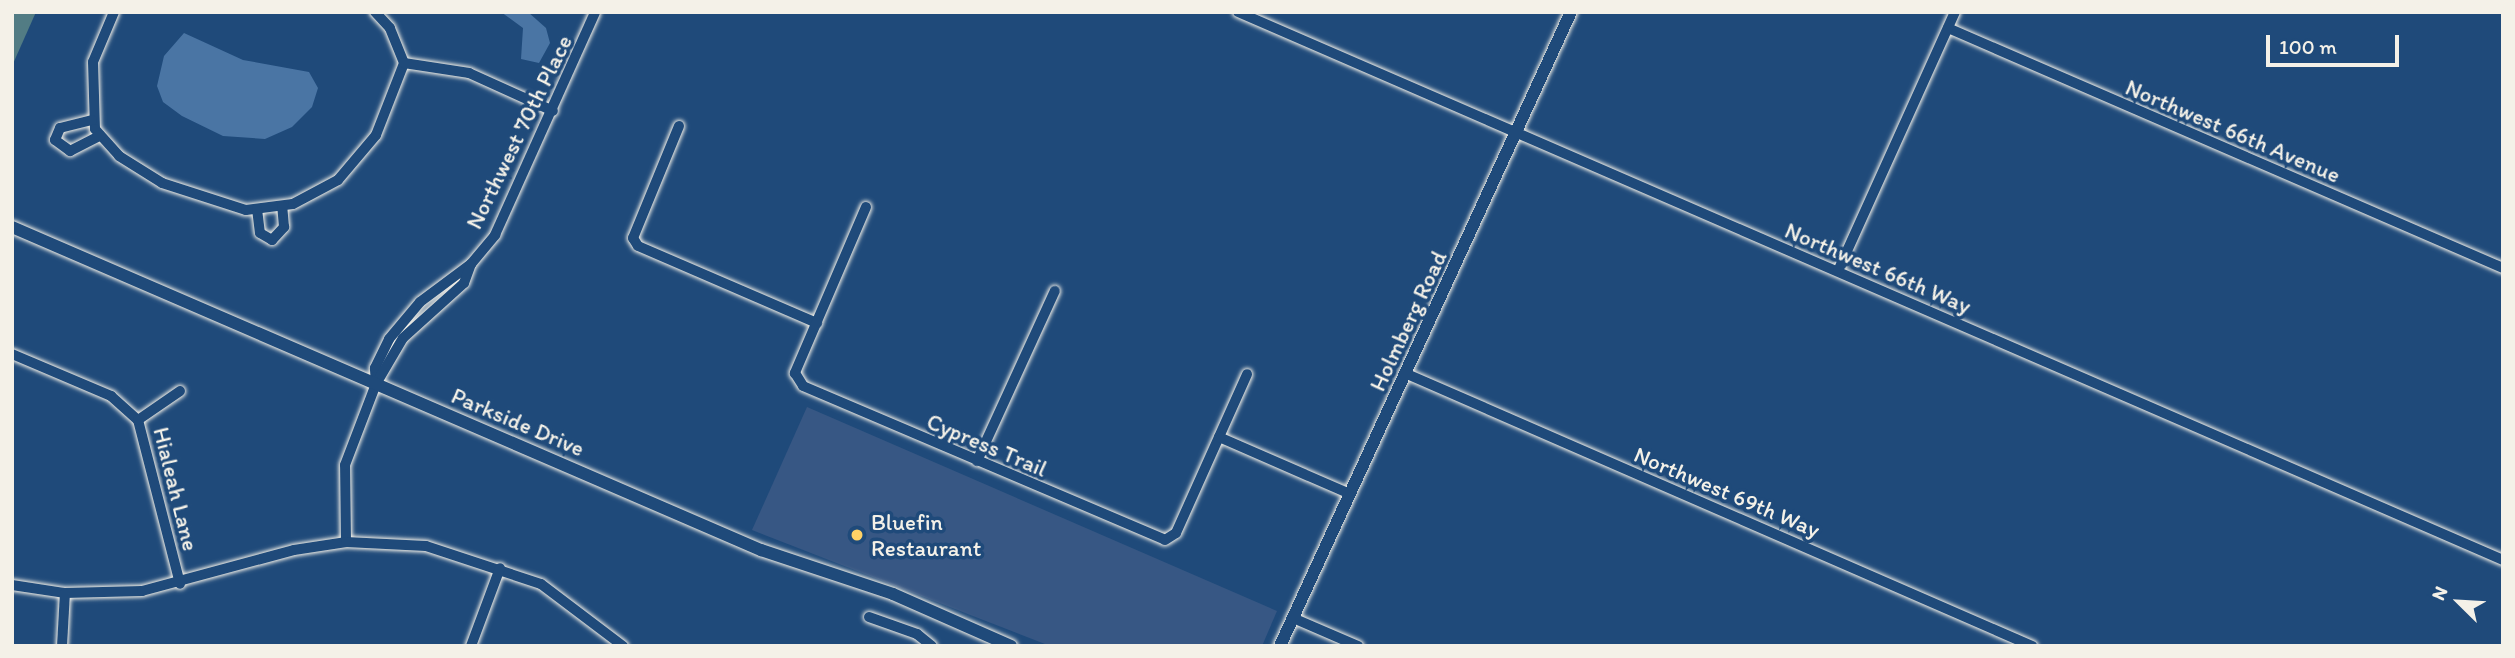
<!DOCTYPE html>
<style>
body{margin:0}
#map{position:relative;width:2515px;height:658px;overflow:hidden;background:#1f4a7a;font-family:Itim,sans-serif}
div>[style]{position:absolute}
.built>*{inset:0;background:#375784}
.green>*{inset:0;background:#527c84}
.water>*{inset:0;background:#4a75a4}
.roads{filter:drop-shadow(0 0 2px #f4f1e8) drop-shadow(0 0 2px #f4f1e8)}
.minor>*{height:10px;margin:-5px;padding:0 5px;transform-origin:5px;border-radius:5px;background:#1f4a7a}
.tertiary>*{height:12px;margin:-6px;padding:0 6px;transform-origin:6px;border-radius:6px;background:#1f4a7a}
.dots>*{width:19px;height:19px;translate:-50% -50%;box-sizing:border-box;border:4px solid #1f4a7a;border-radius:50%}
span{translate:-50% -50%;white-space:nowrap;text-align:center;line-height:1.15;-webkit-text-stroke:7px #1f4a7a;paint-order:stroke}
.street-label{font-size:23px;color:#f4f1e8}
.poi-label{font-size:23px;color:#f4f1e8}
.left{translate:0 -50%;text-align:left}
.frame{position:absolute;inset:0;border:14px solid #f4f1e8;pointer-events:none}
.north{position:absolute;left:2424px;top:567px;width:70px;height:70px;-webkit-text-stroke:5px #1f4a7a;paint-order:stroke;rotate:294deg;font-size:19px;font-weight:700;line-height:28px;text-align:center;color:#f4f1e8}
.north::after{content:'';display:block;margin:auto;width:24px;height:32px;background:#f4f1e8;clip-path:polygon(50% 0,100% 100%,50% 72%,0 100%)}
.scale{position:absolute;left:2266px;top:35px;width:133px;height:32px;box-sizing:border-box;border:4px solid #f4f1e8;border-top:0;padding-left:9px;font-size:21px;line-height:24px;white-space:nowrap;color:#f4f1e8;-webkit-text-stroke:5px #1f4a7a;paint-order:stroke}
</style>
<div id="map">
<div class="built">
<div style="clip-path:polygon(807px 407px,1277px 611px,1262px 646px,1050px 646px,752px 530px)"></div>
</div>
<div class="green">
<div style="clip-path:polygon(12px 12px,36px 12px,12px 66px)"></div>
</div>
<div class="water">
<div style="clip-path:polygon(501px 12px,528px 12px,546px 28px,550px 43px,539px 63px,521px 59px,523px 28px)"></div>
<div style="clip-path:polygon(184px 33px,243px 60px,309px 72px,318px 88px,312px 107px,292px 127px,265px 139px,223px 136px,182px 116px,163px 102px,157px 86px,164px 56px)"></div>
</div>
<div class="roads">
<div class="minor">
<div style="left:114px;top:12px;width:54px;rotate:112.8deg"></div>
<div style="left:93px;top:62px;width:67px;rotate:88.3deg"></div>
<div style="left:95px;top:129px;width:36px;rotate:48deg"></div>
<div style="left:119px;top:156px;width:51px;rotate:32.1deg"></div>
<div style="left:162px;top:183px;width:88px;rotate:17.8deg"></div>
<div style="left:246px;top:210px;width:47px;rotate:-7.3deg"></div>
<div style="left:293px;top:204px;width:51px;rotate:-28.1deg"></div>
<div style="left:338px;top:180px;width:59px;rotate:-49.8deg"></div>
<div style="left:376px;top:135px;width:77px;rotate:-68.7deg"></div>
<div style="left:404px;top:63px;width:38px;rotate:-112deg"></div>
<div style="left:390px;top:28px;width:22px;rotate:-133deg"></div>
<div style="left:1238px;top:12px;width:1379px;rotate:23.42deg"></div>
<div style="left:1948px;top:28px;width:605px;rotate:23.39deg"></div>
<div style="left:404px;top:63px;width:66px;rotate:8.7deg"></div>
<div style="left:469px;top:73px;width:92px;rotate:24.3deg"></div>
<div style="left:92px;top:120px;width:33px;rotate:166deg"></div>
<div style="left:60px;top:128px;width:13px;rotate:113deg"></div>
<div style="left:55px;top:140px;width:19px;rotate:36deg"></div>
<div style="left:70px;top:151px;width:34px;rotate:-27deg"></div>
<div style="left:679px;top:126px;width:121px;rotate:112.3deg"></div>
<div style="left:633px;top:238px;width:9px;rotate:58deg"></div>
<div style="left:638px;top:246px;width:195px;rotate:23.3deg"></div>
<div style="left:866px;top:207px;width:181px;rotate:113.2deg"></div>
<div style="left:795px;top:373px;width:15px;rotate:58deg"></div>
<div style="left:803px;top:386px;width:393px;rotate:23deg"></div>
<div style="left:1165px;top:540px;width:13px;rotate:-32deg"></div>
<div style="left:1176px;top:533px;width:174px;rotate:-65.9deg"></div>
<div style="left:257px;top:209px;width:24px;rotate:83deg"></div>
<div style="left:260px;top:233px;width:14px;rotate:30deg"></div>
<div style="left:272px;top:240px;width:18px;rotate:-47deg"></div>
<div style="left:284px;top:227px;width:21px;rotate:-95deg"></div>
<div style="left:1838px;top:271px;width:284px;rotate:-65.7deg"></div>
<div style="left:12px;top:354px;width:108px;rotate:23deg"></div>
<div style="left:111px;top:396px;width:36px;rotate:42deg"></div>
<div style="left:138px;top:420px;width:169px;rotate:75.6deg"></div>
<div style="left:1407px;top:374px;width:682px;rotate:23.52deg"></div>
<div style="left:376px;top:384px;width:16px;rotate:-94deg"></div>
<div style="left:375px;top:368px;width:32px;rotate:-64deg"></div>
<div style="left:389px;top:339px;width:48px;rotate:-50deg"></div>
<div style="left:420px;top:302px;width:64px;rotate:-36.7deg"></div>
<div style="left:471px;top:264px;width:38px;rotate:-50deg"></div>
<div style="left:495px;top:235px;width:244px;rotate:-65.8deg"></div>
<div style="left:138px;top:420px;width:51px;rotate:-34.6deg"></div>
<div style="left:1219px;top:437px;width:143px;rotate:23.5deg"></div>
<div style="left:977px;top:461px;width:187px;rotate:-65.4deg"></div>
<div style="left:346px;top:542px;width:77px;rotate:-90.7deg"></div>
<div style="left:345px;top:465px;width:87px;rotate:-69.1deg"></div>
<div style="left:376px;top:384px;width:53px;rotate:-59.6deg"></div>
<div style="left:403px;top:338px;width:82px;rotate:-42deg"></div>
<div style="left:464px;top:283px;width:20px;rotate:-70deg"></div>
<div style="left:12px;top:585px;width:54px;rotate:8.6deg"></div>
<div style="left:65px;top:593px;width:77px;rotate:-1.5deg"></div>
<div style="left:142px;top:591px;width:157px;rotate:-15.1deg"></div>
<div style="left:294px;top:550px;width:53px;rotate:-8.7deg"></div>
<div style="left:346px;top:542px;width:80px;rotate:2.9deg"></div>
<div style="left:426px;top:546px;width:121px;rotate:18.3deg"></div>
<div style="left:541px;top:584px;width:103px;rotate:37.1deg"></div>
<div style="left:869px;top:617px;width:51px;rotate:19.5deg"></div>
<div style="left:917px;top:634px;width:19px;rotate:39deg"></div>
<div style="left:1293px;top:618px;width:71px;rotate:23.3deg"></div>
<div style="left:62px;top:646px;width:53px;rotate:-86.8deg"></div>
<div style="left:471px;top:646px;width:83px;rotate:-69.6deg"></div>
</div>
<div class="tertiary">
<div style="left:12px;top:227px;width:816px;rotate:23.33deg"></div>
<div style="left:761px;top:550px;width:139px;rotate:18.4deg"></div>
<div style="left:893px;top:594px;width:129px;rotate:23.8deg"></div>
<div style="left:1280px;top:646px;width:698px;rotate:-65.35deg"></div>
</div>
</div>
<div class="dots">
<div style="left:857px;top:535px;background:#ffd166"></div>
</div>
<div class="street-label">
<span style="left:2233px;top:131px;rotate:23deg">Northwest 66th Avenue</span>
<span style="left:519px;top:132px;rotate:-64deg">Northwest 70th Place</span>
<span style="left:1878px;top:268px;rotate:23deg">Northwest 66th Way</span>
<span style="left:1408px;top:321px;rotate:-65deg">Holmberg Road</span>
<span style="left:518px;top:422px;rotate:23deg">Parkside Drive</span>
<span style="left:987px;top:445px;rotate:23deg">Cypress Trail</span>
<span style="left:176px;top:489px;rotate:76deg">Hialeah Lane</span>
<span style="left:1727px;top:492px;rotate:23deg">Northwest 69th Way</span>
</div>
<div class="poi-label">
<span class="left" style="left:871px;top:535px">Bluefin<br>Restaurant</span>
</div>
<div class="frame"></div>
<div class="north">N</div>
<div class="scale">100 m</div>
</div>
